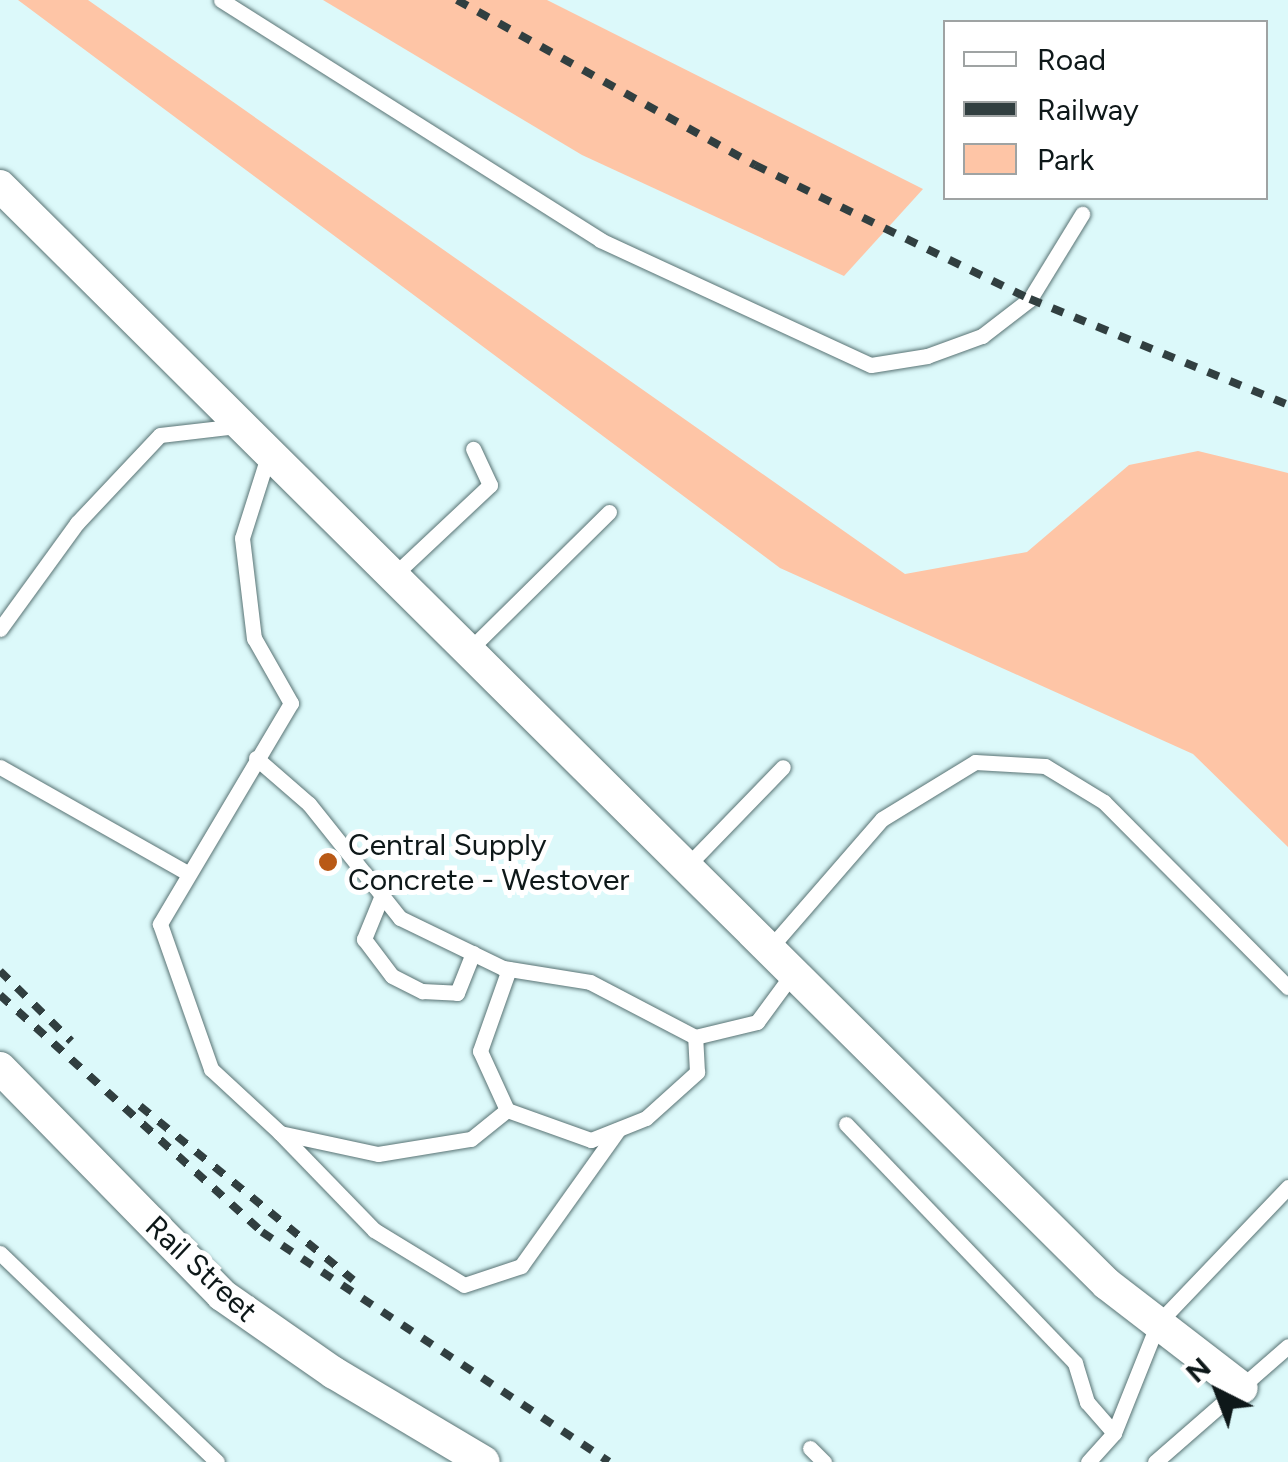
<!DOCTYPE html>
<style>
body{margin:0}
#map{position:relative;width:1288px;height:1462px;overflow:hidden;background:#dcf9fa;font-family:Figtree,sans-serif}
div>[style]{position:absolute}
.green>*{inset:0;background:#fec5a6}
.roads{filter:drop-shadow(0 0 2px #597374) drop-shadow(0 0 2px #597374)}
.lane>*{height:15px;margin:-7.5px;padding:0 7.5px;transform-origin:7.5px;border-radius:7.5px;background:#fff}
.street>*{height:32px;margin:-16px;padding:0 16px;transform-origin:16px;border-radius:16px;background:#fff}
.rail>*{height:8px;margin-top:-4px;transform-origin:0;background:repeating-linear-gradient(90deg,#313f40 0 12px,transparent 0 24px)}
.dots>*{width:28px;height:28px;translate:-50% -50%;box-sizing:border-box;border:5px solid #fff;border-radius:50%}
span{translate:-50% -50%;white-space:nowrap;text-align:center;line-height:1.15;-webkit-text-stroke:10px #fff;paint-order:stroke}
.poi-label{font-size:30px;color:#0e1819}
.left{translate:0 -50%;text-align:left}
.street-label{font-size:30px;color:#0e1819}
.legend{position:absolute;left:943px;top:20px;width:325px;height:180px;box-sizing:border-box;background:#fff;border:2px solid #9fa3a3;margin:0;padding:12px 18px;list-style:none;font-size:30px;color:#0e1819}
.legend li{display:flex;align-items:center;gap:20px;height:50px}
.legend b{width:50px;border:2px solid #9fa3a3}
.north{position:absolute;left:1168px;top:1342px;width:100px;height:100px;-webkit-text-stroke:8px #fff;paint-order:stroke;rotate:318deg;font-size:28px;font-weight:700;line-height:40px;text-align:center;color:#0e1819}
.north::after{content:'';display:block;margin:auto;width:35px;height:45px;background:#0e1819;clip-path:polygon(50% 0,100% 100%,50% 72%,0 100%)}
</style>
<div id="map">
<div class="green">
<div style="clip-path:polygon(18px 0,88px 0,905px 574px,1027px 552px,1129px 465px,1198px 451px,1288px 473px,1288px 847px,1193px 754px,780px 568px)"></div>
<div style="clip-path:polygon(323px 0,547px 0,923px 189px,844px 276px,582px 155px)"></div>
</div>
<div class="roads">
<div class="lane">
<div style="left:221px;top:0;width:449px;rotate:32.3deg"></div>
<div style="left:600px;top:240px;width:298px;rotate:24.8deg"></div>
<div style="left:871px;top:365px;width:57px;rotate:-9.1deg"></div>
<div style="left:927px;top:356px;width:59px;rotate:-20deg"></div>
<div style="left:982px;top:336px;width:61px;rotate:-37.6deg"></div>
<div style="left:1030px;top:299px;width:100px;rotate:-58.5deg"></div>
<div style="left:269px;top:453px;width:89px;rotate:107.6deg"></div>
<div style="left:242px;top:538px;width:101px;rotate:83.2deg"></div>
<div style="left:254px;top:638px;width:75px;rotate:60.4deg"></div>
<div style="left:291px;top:703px;width:257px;rotate:120.7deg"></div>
<div style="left:160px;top:924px;width:154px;rotate:70.6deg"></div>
<div style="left:211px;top:1069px;width:94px;rotate:42.8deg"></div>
<div style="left:280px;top:1133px;width:100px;rotate:12.1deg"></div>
<div style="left:378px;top:1154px;width:94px;rotate:-9.2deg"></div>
<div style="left:471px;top:1139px;width:46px;rotate:-38.9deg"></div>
<div style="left:393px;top:576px;width:133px;rotate:-43.2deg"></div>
<div style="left:490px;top:485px;width:40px;rotate:-115deg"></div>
<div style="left:0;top:629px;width:131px;rotate:-54deg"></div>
<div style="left:77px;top:523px;width:121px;rotate:-46.7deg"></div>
<div style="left:160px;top:435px;width:79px;rotate:-6.6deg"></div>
<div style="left:468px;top:651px;width:198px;rotate:-44.6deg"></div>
<div style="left:256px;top:758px;width:70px;rotate:41deg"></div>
<div style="left:309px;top:804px;width:146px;rotate:51.4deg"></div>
<div style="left:400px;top:918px;width:114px;rotate:25.9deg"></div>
<div style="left:503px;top:968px;width:88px;rotate:9.1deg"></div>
<div style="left:590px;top:982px;width:119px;rotate:27.6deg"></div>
<div style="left:695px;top:1037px;width:64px;rotate:-13.6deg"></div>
<div style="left:757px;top:1022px;width:61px;rotate:-53.7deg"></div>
<div style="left:0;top:767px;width:215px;rotate:29.5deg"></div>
<div style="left:686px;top:867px;width:139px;rotate:-45.9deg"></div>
<div style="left:382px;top:895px;width:48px;rotate:112.2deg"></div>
<div style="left:364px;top:939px;width:46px;rotate:52.9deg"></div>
<div style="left:392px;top:976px;width:34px;rotate:27deg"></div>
<div style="left:422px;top:991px;width:35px;rotate:3deg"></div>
<div style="left:457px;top:993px;width:43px;rotate:-68.2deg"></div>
<div style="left:769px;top:949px;width:172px;rotate:-49deg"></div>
<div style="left:882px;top:819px;width:109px;rotate:-31.5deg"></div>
<div style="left:975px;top:762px;width:70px;rotate:3.3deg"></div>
<div style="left:1045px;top:766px;width:69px;rotate:31.4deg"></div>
<div style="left:1104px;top:802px;width:261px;rotate:45.2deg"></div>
<div style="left:509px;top:969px;width:87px;rotate:109.5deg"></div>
<div style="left:480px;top:1051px;width:65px;rotate:65.4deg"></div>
<div style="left:507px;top:1110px;width:89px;rotate:19.7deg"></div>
<div style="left:591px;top:1140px;width:59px;rotate:-21.8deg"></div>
<div style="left:646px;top:1118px;width:69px;rotate:-42deg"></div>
<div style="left:697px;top:1072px;width:35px;rotate:-93deg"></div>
<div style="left:846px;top:1124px;width:331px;rotate:46.2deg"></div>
<div style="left:1075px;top:1363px;width:41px;rotate:72.9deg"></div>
<div style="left:1087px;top:1402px;width:41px;rotate:48.9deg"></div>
<div style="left:280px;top:1133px;width:135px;rotate:45.9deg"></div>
<div style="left:374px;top:1230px;width:105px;rotate:31.4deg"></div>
<div style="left:464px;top:1285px;width:60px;rotate:-18.4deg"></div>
<div style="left:521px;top:1266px;width:167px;rotate:-54.5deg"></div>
<div style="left:0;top:1253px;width:301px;rotate:43.9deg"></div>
<div style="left:810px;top:1448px;width:20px;rotate:45deg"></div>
<div style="left:1088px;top:1462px;width:39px;rotate:-48deg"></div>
<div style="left:1114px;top:1433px;width:118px;rotate:-68.2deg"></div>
<div style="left:1158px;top:1323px;width:188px;rotate:-46.3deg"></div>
<div style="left:1155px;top:1462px;width:176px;rotate:-41.1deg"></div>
</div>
<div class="street">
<div style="left:0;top:186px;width:1559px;rotate:44.77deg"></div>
<div style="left:1107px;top:1284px;width:170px;rotate:37.6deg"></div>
<div style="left:0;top:1068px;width:318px;rotate:45.6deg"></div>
<div style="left:222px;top:1295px;width:136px;rotate:34.9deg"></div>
<div style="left:334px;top:1373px;width:174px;rotate:30.7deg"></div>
</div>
</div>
<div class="rail">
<div style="left:457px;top:0;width:341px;rotate:29deg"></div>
<div style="left:755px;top:165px;width:306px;rotate:26deg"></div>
<div style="left:1030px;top:299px;width:279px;rotate:22.3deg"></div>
<div style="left:0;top:971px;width:100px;rotate:44.6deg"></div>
<div style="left:0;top:995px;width:353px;rotate:42.1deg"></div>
<div style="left:262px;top:1232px;width:416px;rotate:33.5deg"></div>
<div style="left:140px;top:1106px;width:275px;rotate:39.2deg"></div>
</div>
<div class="dots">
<div style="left:328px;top:862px;background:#b95916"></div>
</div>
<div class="poi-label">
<span class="left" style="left:348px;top:862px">Central Supply<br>Concrete - Westover</span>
</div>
<div class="street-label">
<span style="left:201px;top:1269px;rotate:43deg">Rail Street</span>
</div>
<ul class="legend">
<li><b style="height:12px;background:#fff"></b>Road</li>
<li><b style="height:12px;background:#313f40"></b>Railway</li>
<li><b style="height:28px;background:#fec5a6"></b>Park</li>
</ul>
<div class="north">N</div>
</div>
